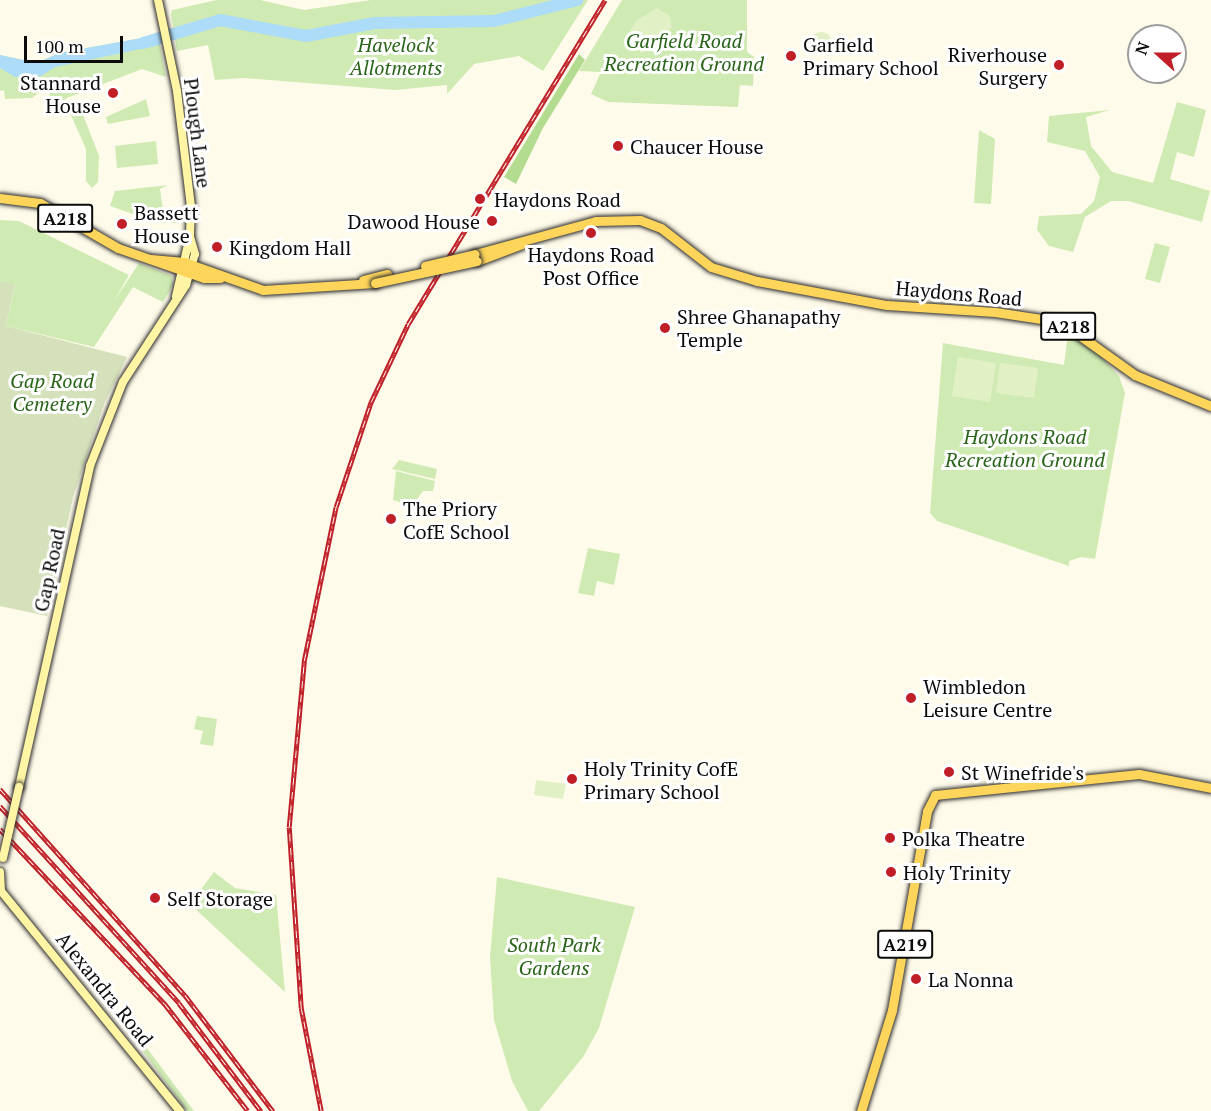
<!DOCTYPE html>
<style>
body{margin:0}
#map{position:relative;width:1211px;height:1111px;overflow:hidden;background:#fffbea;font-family:"PT Serif",serif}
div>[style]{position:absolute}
.green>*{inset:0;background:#d0eab3}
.forest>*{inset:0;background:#b3dc91}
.cemetery>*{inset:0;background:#d5e1bb}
.pitch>*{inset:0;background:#e2f1c5}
.round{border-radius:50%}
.water>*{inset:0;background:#acdcf8}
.river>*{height:12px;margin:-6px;padding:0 6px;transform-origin:6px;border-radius:6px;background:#acdcf8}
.roads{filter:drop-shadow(0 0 2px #2d2d2d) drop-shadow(0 0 2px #2d2d2d)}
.secondary>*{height:8px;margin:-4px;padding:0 4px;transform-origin:4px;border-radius:4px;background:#fff5a5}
.primary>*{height:9px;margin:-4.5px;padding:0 4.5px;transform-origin:4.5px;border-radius:4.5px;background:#fed55b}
.rail>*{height:4.5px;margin-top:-2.25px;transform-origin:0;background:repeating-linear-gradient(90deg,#fff 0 7px,#c01f27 0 14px);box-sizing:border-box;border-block:2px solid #c01f27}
.bridges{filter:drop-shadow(0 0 2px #2d2d2d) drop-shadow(0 0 2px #2d2d2d)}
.secondary-bridge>*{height:8px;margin:-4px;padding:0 4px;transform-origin:4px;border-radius:4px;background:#fff5a5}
.primary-bridge>*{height:9px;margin:-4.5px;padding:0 4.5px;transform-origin:4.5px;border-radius:4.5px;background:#fed55b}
.dots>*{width:16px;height:16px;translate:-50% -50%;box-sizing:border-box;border:3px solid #fff;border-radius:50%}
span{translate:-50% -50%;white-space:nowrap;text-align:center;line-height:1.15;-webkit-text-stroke:6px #fff;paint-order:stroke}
.shield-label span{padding:2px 4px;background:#fff;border:2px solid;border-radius:4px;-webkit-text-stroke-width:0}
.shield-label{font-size:18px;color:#0b0b0b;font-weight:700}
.park-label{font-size:20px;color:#2a651a;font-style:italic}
.poi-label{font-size:20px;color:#0b0b0b}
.left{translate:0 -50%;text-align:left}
.right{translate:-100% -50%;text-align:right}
.street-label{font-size:20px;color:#0b0b0b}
.north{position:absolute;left:1127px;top:24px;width:60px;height:60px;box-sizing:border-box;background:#fff;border:2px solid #9d9d9d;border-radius:50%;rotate:291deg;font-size:16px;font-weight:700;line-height:24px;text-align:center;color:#0b0b0b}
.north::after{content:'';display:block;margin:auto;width:21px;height:27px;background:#c01f27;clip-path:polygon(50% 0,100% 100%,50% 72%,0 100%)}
.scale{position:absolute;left:24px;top:36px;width:99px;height:27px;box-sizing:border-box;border:3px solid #0b0b0b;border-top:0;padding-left:8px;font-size:18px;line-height:21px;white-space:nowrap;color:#0b0b0b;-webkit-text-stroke:4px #fff;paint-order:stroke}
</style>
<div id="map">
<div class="green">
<div style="clip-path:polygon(217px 0,260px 0,304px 10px,371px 0,588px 0,543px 71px,519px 56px,474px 64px,447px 94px,447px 85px,395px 90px,243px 78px,215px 80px,208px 45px,177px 51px,171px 14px,172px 10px)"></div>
<div style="clip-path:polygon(622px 0,747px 0,747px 52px,754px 57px,753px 86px,740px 85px,738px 107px,608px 102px,591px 94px,601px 72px,579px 71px)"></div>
<div style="clip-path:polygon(158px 35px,166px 77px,142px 69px,67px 98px,54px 109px,47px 86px,32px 98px,5px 99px,4px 90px,0 91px,0 55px,37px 63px,59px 53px)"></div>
<div style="clip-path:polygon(146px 99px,150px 116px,108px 124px,106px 117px)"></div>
<div style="clip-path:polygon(1177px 102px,1206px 110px,1194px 157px,1177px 152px,1170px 179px,1210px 191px,1202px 222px,1128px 201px,1111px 201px,1085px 217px,1073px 252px,1049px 246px,1037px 230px,1039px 216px,1081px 214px,1094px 201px,1100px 177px,1085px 151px,1047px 142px,1049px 116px,1110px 110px,1086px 117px,1091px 146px,1112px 172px,1153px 183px)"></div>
<div style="clip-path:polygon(80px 107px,99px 156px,98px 182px,92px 188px,86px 181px,86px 149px,70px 113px)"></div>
<div style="clip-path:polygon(979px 130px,995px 139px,991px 204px,974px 203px)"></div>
<div style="clip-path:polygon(156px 141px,158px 164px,117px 168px,115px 146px)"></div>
<div style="clip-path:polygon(168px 185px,160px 189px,164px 216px,173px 219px,176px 214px,177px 223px,159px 223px,110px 206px,115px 191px)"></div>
<div style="clip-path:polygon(0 220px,19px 221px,129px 275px,114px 301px,139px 263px,172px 276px,173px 285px,163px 302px,133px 287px,94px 347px,6px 326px,15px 286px,0 281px)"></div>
<div style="clip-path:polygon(1155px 243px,1170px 247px,1160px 283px,1145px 279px)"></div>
<div style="clip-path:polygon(1068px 334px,1101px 357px,1119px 376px,1125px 393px,1095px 559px,1081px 557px,1069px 561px,1069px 566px,937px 521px,930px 513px,943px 343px,1064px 365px)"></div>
<div style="clip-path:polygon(399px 460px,437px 469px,435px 479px,392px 469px)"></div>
<div style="clip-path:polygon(396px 471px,435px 481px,433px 491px,423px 491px,412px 506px,393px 500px)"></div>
<div style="clip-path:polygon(588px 548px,620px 554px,614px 585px,597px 581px,594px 596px,578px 593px)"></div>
<div style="clip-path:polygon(197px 716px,217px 719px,213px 746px,200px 744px,203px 731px,194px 729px)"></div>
<div style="clip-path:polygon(214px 872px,235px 888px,276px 895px,285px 992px,190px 904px)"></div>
<div style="clip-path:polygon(497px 877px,635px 907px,599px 1028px,583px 1057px,539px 1111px,528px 1111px,512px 1081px,494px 1020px,490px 957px)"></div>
<div style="clip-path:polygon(140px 1039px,147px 1048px,194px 1111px,187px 1111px,136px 1042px)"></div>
</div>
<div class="forest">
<div style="clip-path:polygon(579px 54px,585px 60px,543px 128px,516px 184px,504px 177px)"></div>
</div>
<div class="cemetery">
<div style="clip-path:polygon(0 281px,15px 285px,6px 326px,127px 357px,104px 404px,73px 497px,47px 616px,0 606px)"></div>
</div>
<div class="pitch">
<div style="clip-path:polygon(657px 8px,669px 15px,672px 27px,654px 48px,641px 53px,629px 33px,636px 21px)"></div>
<div class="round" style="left:810px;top:32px;width:22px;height:22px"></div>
<div style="clip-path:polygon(958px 357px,996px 363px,990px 402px,952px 396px)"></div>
<div style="clip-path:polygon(1000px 363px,1038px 368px,1034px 398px,996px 393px)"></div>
<div style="clip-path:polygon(536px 780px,566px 784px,563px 799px,534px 795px)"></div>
</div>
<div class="water">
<div style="clip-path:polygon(158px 35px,160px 45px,55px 67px,41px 76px,15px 77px,0 68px,0 55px,37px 63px,59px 53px)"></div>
</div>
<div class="river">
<div style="left:143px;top:43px;width:80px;rotate:-16.6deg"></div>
<div style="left:220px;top:20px;width:87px;rotate:10.5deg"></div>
<div style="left:306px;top:36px;width:70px;rotate:-10.7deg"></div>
<div style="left:375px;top:23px;width:119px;rotate:-1deg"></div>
<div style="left:494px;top:21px;width:86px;rotate:-14.2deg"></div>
</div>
<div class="roads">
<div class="secondary">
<div style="left:158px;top:0;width:93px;rotate:78.2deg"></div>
<div style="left:177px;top:91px;width:116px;rotate:83.1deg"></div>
<div style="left:191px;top:206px;width:30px;rotate:92deg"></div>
<div style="left:190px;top:236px;width:62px;rotate:103.1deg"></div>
<div style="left:19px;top:787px;width:329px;rotate:-77.5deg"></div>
<div style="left:90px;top:466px;width:90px;rotate:-68.6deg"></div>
<div style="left:123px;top:382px;width:116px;rotate:-57deg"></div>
<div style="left:186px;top:285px;width:32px;rotate:-74deg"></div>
<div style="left:195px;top:254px;width:19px;rotate:-106deg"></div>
<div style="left:0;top:872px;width:19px;rotate:87deg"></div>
<div style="left:1px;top:891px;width:284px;rotate:50.9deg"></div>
</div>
<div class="primary">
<div style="left:0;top:198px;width:40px;rotate:7.1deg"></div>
<div style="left:40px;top:203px;width:90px;rotate:30deg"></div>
<div style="left:118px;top:248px;width:91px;rotate:19.2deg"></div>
<div style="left:204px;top:278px;width:16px"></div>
<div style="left:475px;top:254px;width:125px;rotate:-15.3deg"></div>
<div style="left:596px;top:221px;width:44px;rotate:-1.3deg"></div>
<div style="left:640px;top:220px;width:22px;rotate:21deg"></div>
<div style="left:661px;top:228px;width:63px;rotate:38deg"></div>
<div style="left:711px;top:267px;width:48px;rotate:16.9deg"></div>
<div style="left:757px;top:281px;width:132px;rotate:10.5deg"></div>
<div style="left:887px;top:305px;width:108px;rotate:3.7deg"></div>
<div style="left:995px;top:312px;width:67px;rotate:8.6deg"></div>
<div style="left:1061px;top:322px;width:91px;rotate:35.6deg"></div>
<div style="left:1135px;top:375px;width:82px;rotate:22.2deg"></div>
<div style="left:151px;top:259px;width:33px;rotate:5deg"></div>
<div style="left:184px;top:262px;width:84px;rotate:19.5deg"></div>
<div style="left:263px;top:290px;width:112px;rotate:-3.6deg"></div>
<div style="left:477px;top:261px;width:48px;rotate:-20.7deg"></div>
<div style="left:363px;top:280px;width:25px;rotate:-14deg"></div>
<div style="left:861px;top:1111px;width:106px;rotate:-72.9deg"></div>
<div style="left:892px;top:1010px;width:202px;rotate:-80deg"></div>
<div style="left:927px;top:811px;width:18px;rotate:-63deg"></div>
<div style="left:935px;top:795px;width:205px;rotate:-5.9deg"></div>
<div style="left:1139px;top:774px;width:73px;rotate:11deg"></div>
</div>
</div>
<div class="rail">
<div style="left:0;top:789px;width:277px;rotate:48.1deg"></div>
<div style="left:185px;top:995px;width:146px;rotate:52.8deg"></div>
<div style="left:0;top:806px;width:266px;rotate:47.7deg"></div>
<div style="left:179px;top:1003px;width:136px;rotate:52.8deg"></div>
<div style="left:0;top:829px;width:241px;rotate:46.7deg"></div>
<div style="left:165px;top:1004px;width:135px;rotate:52.2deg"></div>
<div style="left:321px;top:1111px;width:105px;rotate:-101deg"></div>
<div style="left:301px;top:1008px;width:181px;rotate:-93.8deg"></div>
<div style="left:289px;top:827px;width:167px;rotate:-84.8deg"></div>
<div style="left:304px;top:661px;width:157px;rotate:-78.3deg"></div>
<div style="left:336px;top:507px;width:111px;rotate:-71.6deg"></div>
<div style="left:371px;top:402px;width:86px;rotate:-64.6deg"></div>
<div style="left:408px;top:324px;width:379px;rotate:-58.7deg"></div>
</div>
<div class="bridges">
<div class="secondary-bridge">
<div style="left:3px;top:858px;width:73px;rotate:-77.3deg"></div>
</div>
<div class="primary-bridge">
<div style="left:425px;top:266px;width:51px;rotate:-13.5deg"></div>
<div style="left:375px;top:283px;width:104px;rotate:-12.2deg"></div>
</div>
</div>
<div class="dots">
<div style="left:791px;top:56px;background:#c01f27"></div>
<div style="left:1059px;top:65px;background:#c01f27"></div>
<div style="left:113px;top:93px;background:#c01f27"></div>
<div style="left:618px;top:146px;background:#c01f27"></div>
<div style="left:480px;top:199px;background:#c01f27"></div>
<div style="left:492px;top:221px;background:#c01f27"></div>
<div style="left:122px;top:224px;background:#c01f27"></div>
<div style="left:591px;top:233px;background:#c01f27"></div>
<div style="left:217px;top:247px;background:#c01f27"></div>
<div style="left:665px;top:328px;background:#c01f27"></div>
<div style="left:391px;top:519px;background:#c01f27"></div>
<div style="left:911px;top:698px;background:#c01f27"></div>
<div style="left:949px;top:772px;background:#c01f27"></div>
<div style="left:572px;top:779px;background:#c01f27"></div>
<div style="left:890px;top:838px;background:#c01f27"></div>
<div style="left:891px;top:872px;background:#c01f27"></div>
<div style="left:155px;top:898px;background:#c01f27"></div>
<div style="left:916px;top:979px;background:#c01f27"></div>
</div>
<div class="shield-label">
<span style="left:65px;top:218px">A218</span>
<span style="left:1068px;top:326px">A218</span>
<span style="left:905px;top:944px">A219</span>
</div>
<div class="park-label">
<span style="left:684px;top:52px">Garfield Road<br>Recreation Ground</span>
<span style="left:396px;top:56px">Havelock<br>Allotments</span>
<span style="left:52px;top:392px">Gap Road<br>Cemetery</span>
<span style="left:1025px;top:448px">Haydons Road<br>Recreation Ground</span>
<span style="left:554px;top:956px">South Park<br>Gardens</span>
</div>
<div class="poi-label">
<span class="left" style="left:803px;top:56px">Garfield<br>Primary School</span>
<span class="right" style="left:1047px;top:66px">Riverhouse<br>Surgery</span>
<span class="right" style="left:101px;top:94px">Stannard<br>House</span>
<span class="left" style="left:630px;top:146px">Chaucer House</span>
<span class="left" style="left:494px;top:199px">Haydons Road</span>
<span class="left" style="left:134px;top:224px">Bassett<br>House</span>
<span class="right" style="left:480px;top:221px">Dawood House</span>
<span class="left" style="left:229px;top:247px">Kingdom Hall</span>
<span style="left:591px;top:266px">Haydons Road<br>Post Office</span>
<span class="left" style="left:677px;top:328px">Shree Ghanapathy<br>Temple</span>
<span class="left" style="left:403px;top:520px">The Priory<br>CofE School</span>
<span class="left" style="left:923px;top:698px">Wimbledon<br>Leisure Centre</span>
<span class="left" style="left:584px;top:780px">Holy Trinity CofE<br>Primary School</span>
<span class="left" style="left:961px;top:772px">St Winefride's</span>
<span class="left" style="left:902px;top:838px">Polka Theatre</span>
<span class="left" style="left:903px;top:872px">Holy Trinity</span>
<span class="left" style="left:167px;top:898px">Self Storage</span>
<span class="left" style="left:928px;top:979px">La Nonna</span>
</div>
<div class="street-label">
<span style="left:198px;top:133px;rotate:83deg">Plough Lane</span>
<span style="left:959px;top:293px;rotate:5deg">Haydons Road</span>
<span style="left:49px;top:570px;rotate:-78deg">Gap Road</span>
<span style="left:105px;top:989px;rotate:51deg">Alexandra Road</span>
</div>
<div class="north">N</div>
<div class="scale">100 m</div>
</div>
